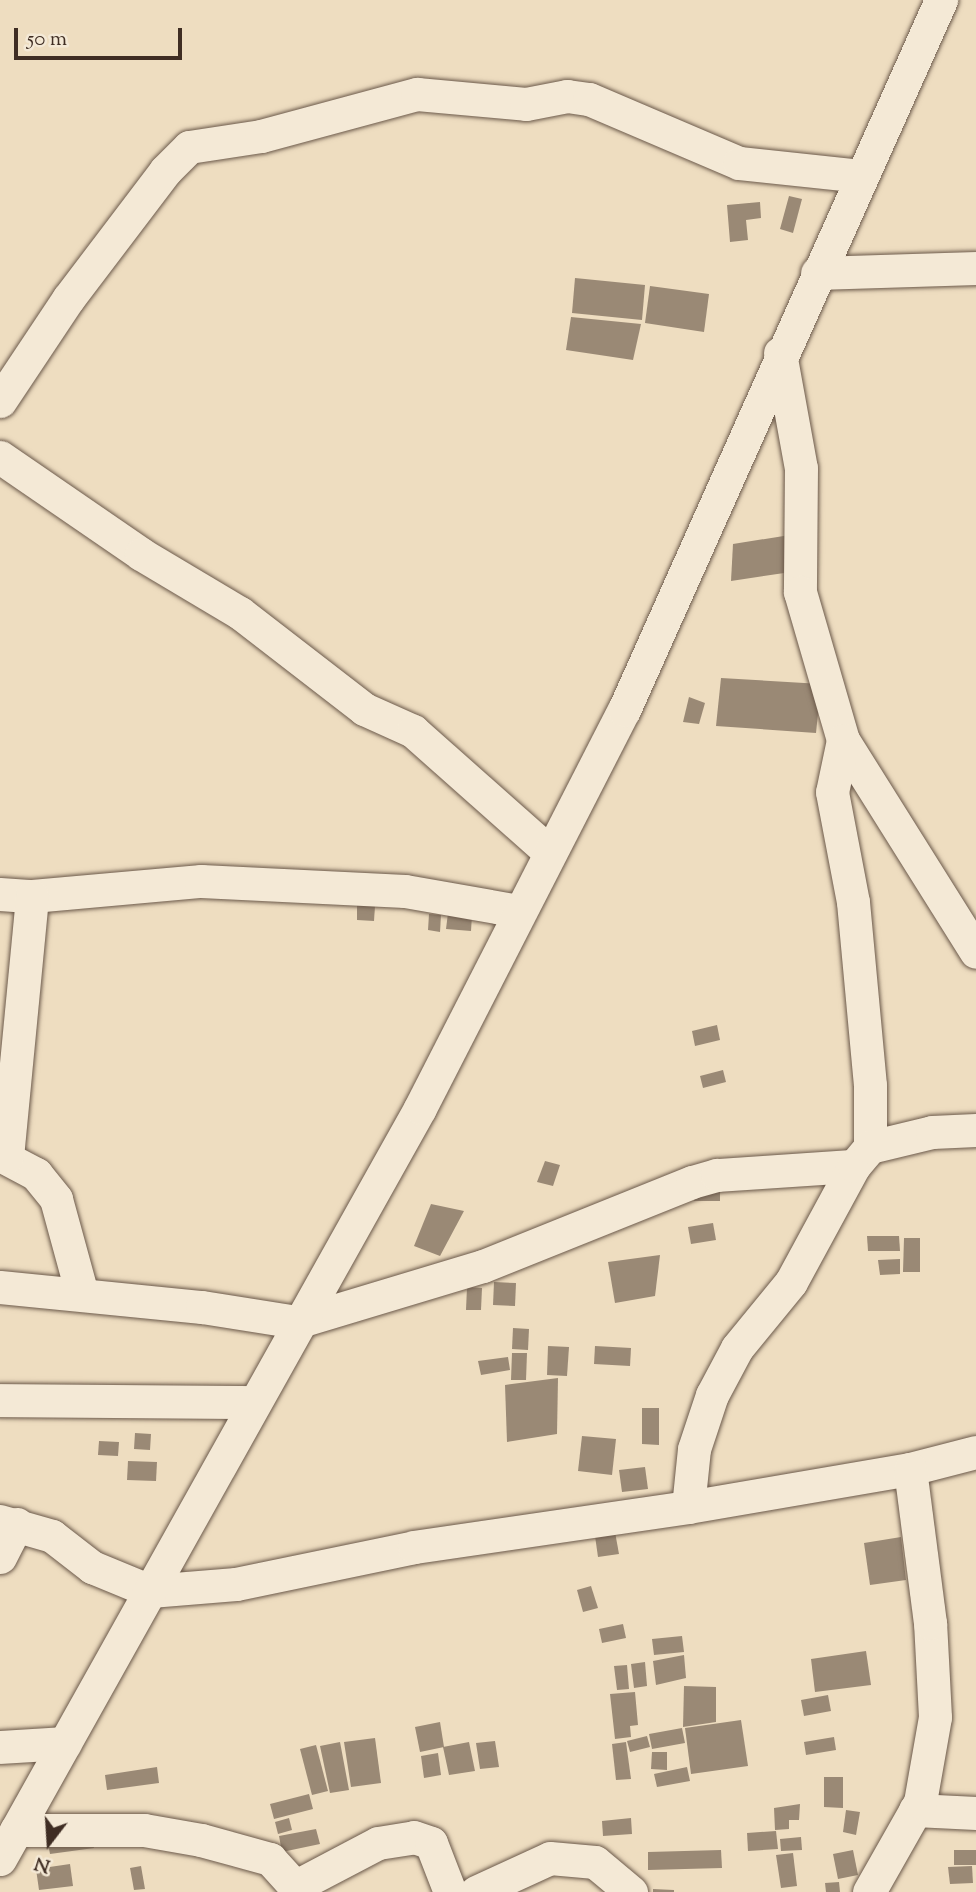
<!DOCTYPE html>
<style>
body{margin:0}
#map{position:relative;width:976px;height:1892px;overflow:hidden;background:#eeddc0;font-family:"Sorts Mill Goudy",serif}
div>[style]{position:absolute}
.building>*{inset:0;background:#9a8975}
.roads{filter:drop-shadow(0 0 2px #6b594a) drop-shadow(0 0 2px #6b594a)}
.minor>*{height:33px;margin:-16.5px;padding:0 16.5px;transform-origin:16.5px;border-radius:16.5px;background:#f4e9d6}
span{translate:-50% -50%;white-space:nowrap;text-align:center;line-height:1.15;-webkit-text-stroke:7px #f4e9d6;paint-order:stroke}
.north{position:absolute;left:14px;top:1808px;width:70px;height:70px;-webkit-text-stroke:5px #f4e9d6;paint-order:stroke;rotate:197deg;font-size:19px;font-weight:700;line-height:28px;text-align:center;color:#3f2d23}
.north::after{content:'';display:block;margin:auto;width:24px;height:32px;background:#3f2d23;clip-path:polygon(50% 0,100% 100%,50% 72%,0 100%)}
.scale{position:absolute;left:14px;top:28px;width:168px;height:32px;box-sizing:border-box;border:4px solid #3f2d23;border-top:0;padding-left:9px;font-size:21px;line-height:24px;white-space:nowrap;color:#3f2d23;-webkit-text-stroke:5px #f4e9d6;paint-order:stroke}
</style>
<div id="map">
<div class="building">
<div style="clip-path:polygon(789px 196px,802px 199px,793px 233px,780px 229px)"></div>
<div style="clip-path:polygon(760px 202px,761px 218px,746px 220px,748px 240px,730px 242px,727px 205px)"></div>
<div style="clip-path:polygon(575px 278px,645px 285px,642px 320px,572px 313px)"></div>
<div style="clip-path:polygon(650px 286px,709px 294px,704px 332px,645px 323px)"></div>
<div style="clip-path:polygon(571px 317px,641px 324px,633px 360px,566px 350px)"></div>
<div style="clip-path:polygon(790px 535px,791px 572px,731px 581px,733px 544px)"></div>
<div style="clip-path:polygon(721px 678px,821px 684px,816px 733px,716px 726px)"></div>
<div style="clip-path:polygon(689px 697px,705px 703px,699px 724px,683px 722px)"></div>
<div style="clip-path:polygon(357px 905px,375px 906px,374px 921px,357px 920px)"></div>
<div style="clip-path:polygon(448px 913px,472px 915px,471px 931px,446px 929px)"></div>
<div style="clip-path:polygon(429px 914px,441px 915px,440px 932px,428px 930px)"></div>
<div style="clip-path:polygon(717px 1025px,720px 1040px,695px 1046px,692px 1031px)"></div>
<div style="clip-path:polygon(723px 1070px,726px 1082px,703px 1088px,700px 1076px)"></div>
<div style="clip-path:polygon(545px 1161px,560px 1165px,553px 1186px,537px 1182px)"></div>
<div style="clip-path:polygon(694px 1187px,720px 1187px,720px 1201px,694px 1201px)"></div>
<div style="clip-path:polygon(431px 1204px,464px 1211px,440px 1256px,414px 1246px)"></div>
<div style="clip-path:polygon(713px 1223px,716px 1240px,691px 1244px,688px 1227px)"></div>
<div style="clip-path:polygon(867px 1236px,899px 1236px,900px 1251px,868px 1251px)"></div>
<div style="clip-path:polygon(904px 1238px,920px 1238px,920px 1272px,903px 1272px)"></div>
<div style="clip-path:polygon(660px 1255px,655px 1296px,615px 1303px,608px 1262px)"></div>
<div style="clip-path:polygon(900px 1259px,900px 1274px,880px 1275px,878px 1260px)"></div>
<div style="clip-path:polygon(494px 1282px,516px 1283px,515px 1306px,493px 1305px)"></div>
<div style="clip-path:polygon(467px 1287px,482px 1288px,481px 1310px,466px 1310px)"></div>
<div style="clip-path:polygon(513px 1328px,529px 1329px,528px 1350px,512px 1349px)"></div>
<div style="clip-path:polygon(548px 1346px,569px 1347px,567px 1376px,547px 1375px)"></div>
<div style="clip-path:polygon(595px 1346px,631px 1348px,630px 1366px,594px 1364px)"></div>
<div style="clip-path:polygon(512px 1353px,527px 1353px,526px 1380px,511px 1380px)"></div>
<div style="clip-path:polygon(508px 1357px,510px 1370px,481px 1375px,478px 1361px)"></div>
<div style="clip-path:polygon(558px 1378px,557px 1434px,507px 1442px,505px 1385px)"></div>
<div style="clip-path:polygon(642px 1408px,659px 1408px,659px 1445px,642px 1444px)"></div>
<div style="clip-path:polygon(135px 1433px,151px 1434px,150px 1450px,134px 1449px)"></div>
<div style="clip-path:polygon(582px 1436px,616px 1439px,612px 1475px,578px 1471px)"></div>
<div style="clip-path:polygon(99px 1441px,119px 1442px,118px 1456px,98px 1455px)"></div>
<div style="clip-path:polygon(128px 1461px,157px 1462px,156px 1481px,127px 1480px)"></div>
<div style="clip-path:polygon(645px 1467px,648px 1489px,622px 1492px,619px 1470px)"></div>
<div style="clip-path:polygon(615px 1532px,619px 1554px,598px 1557px,595px 1536px)"></div>
<div style="clip-path:polygon(901px 1537px,906px 1580px,870px 1585px,864px 1543px)"></div>
<div style="clip-path:polygon(591px 1586px,598px 1608px,583px 1612px,577px 1590px)"></div>
<div style="clip-path:polygon(623px 1624px,626px 1638px,602px 1643px,599px 1629px)"></div>
<div style="clip-path:polygon(682px 1636px,684px 1652px,654px 1655px,652px 1639px)"></div>
<div style="clip-path:polygon(866px 1651px,871px 1685px,815px 1692px,811px 1659px)"></div>
<div style="clip-path:polygon(684px 1655px,686px 1678px,656px 1685px,653px 1661px)"></div>
<div style="clip-path:polygon(645px 1662px,647px 1686px,634px 1688px,631px 1664px)"></div>
<div style="clip-path:polygon(627px 1665px,629px 1689px,617px 1690px,614px 1666px)"></div>
<div style="clip-path:polygon(684px 1686px,716px 1687px,716px 1722px,683px 1727px)"></div>
<div style="clip-path:polygon(635px 1692px,638px 1725px,630px 1726px,631px 1737px,615px 1739px,610px 1694px)"></div>
<div style="clip-path:polygon(828px 1695px,831px 1711px,804px 1716px,801px 1700px)"></div>
<div style="clip-path:polygon(741px 1720px,748px 1766px,691px 1774px,685px 1728px)"></div>
<div style="clip-path:polygon(440px 1722px,444px 1747px,420px 1752px,415px 1727px)"></div>
<div style="clip-path:polygon(682px 1728px,685px 1743px,652px 1749px,649px 1734px)"></div>
<div style="clip-path:polygon(647px 1736px,650px 1747px,630px 1752px,627px 1741px)"></div>
<div style="clip-path:polygon(834px 1737px,836px 1750px,806px 1755px,804px 1742px)"></div>
<div style="clip-path:polygon(375px 1738px,381px 1783px,351px 1787px,344px 1742px)"></div>
<div style="clip-path:polygon(495px 1741px,499px 1767px,480px 1769px,476px 1743px)"></div>
<div style="clip-path:polygon(340px 1742px,349px 1790px,330px 1793px,320px 1746px)"></div>
<div style="clip-path:polygon(469px 1742px,475px 1771px,449px 1775px,443px 1747px)"></div>
<div style="clip-path:polygon(626px 1742px,631px 1779px,616px 1780px,612px 1744px)"></div>
<div style="clip-path:polygon(316px 1745px,328px 1791px,312px 1795px,300px 1749px)"></div>
<div style="clip-path:polygon(652px 1752px,667px 1752px,667px 1770px,651px 1769px)"></div>
<div style="clip-path:polygon(438px 1753px,441px 1775px,424px 1778px,421px 1756px)"></div>
<div style="clip-path:polygon(157px 1767px,159px 1783px,107px 1790px,105px 1775px)"></div>
<div style="clip-path:polygon(687px 1767px,690px 1781px,657px 1787px,654px 1774px)"></div>
<div style="clip-path:polygon(824px 1777px,843px 1777px,843px 1808px,824px 1807px)"></div>
<div style="clip-path:polygon(309px 1794px,313px 1809px,274px 1819px,270px 1804px)"></div>
<div style="clip-path:polygon(800px 1804px,799px 1820px,789px 1820px,789px 1829px,775px 1830px,774px 1808px)"></div>
<div style="clip-path:polygon(846px 1810px,860px 1812px,856px 1835px,843px 1832px)"></div>
<div style="clip-path:polygon(289px 1818px,292px 1830px,278px 1834px,275px 1822px)"></div>
<div style="clip-path:polygon(631px 1818px,632px 1834px,603px 1836px,602px 1821px)"></div>
<div style="clip-path:polygon(316px 1829px,320px 1844px,282px 1852px,279px 1836px)"></div>
<div style="clip-path:polygon(776px 1831px,778px 1849px,748px 1851px,747px 1833px)"></div>
<div style="clip-path:polygon(92px 1837px,94px 1848px,50px 1854px,48px 1843px)"></div>
<div style="clip-path:polygon(801px 1837px,802px 1850px,781px 1851px,780px 1839px)"></div>
<div style="clip-path:polygon(721px 1850px,722px 1868px,648px 1870px,648px 1852px)"></div>
<div style="clip-path:polygon(853px 1850px,858px 1875px,838px 1879px,833px 1854px)"></div>
<div style="clip-path:polygon(954px 1850px,976px 1850px,976px 1865px,954px 1865px)"></div>
<div style="clip-path:polygon(793px 1853px,797px 1886px,781px 1888px,776px 1855px)"></div>
<div style="clip-path:polygon(70px 1864px,73px 1886px,39px 1890px,36px 1869px)"></div>
<div style="clip-path:polygon(141px 1866px,145px 1889px,134px 1890px,130px 1868px)"></div>
<div style="clip-path:polygon(972px 1866px,973px 1883px,950px 1884px,948px 1867px)"></div>
<div style="clip-path:polygon(839px 1882px,840px 1892px,826px 1892px,825px 1883px)"></div>
<div style="clip-path:polygon(653px 1889px,674px 1890px,674px 1892px,653px 1892px)"></div>
</div>
<div class="roads">
<div class="minor">
<div style="left:817px;top:273px;width:159px;rotate:-1.8deg"></div>
<div style="left:780px;top:353px;width:117px;rotate:79.7deg"></div>
<div style="left:801px;top:468px;width:124px;rotate:90.5deg"></div>
<div style="left:800px;top:592px;width:154px;rotate:73.8deg"></div>
<div style="left:843px;top:740px;width:250px;rotate:57.9deg"></div>
<div style="left:0;top:401px;width:123px;rotate:-56.3deg"></div>
<div style="left:68px;top:299px;width:161px;rotate:-52.8deg"></div>
<div style="left:165px;top:171px;width:34px;rotate:-45deg"></div>
<div style="left:189px;top:147px;width:73px;rotate:-8.7deg"></div>
<div style="left:261px;top:136px;width:162px;rotate:-15.1deg"></div>
<div style="left:417px;top:94px;width:109px;rotate:5.2deg"></div>
<div style="left:526px;top:104px;width:42px;rotate:-11deg"></div>
<div style="left:567px;top:96px;width:22px;rotate:8deg"></div>
<div style="left:589px;top:99px;width:163px;rotate:23.1deg"></div>
<div style="left:739px;top:163px;width:122px;rotate:6.1deg"></div>
<div style="left:0;top:457px;width:171px;rotate:34.5deg"></div>
<div style="left:141px;top:554px;width:115px;rotate:30.8deg"></div>
<div style="left:240px;top:613px;width:157px;rotate:37.7deg"></div>
<div style="left:364px;top:709px;width:54px;rotate:24.2deg"></div>
<div style="left:413px;top:731px;width:181px;rotate:41.6deg"></div>
<div style="left:843px;top:740px;width:53px;rotate:101.9deg"></div>
<div style="left:832px;top:792px;width:112px;rotate:79.2deg"></div>
<div style="left:853px;top:902px;width:184px;rotate:84.7deg"></div>
<div style="left:870px;top:1085px;width:62px;rotate:90deg"></div>
<div style="left:0;top:894px;width:32px;rotate:4deg"></div>
<div style="left:32px;top:896px;width:170px;rotate:-5.1deg"></div>
<div style="left:201px;top:881px;width:204px;rotate:2.8deg"></div>
<div style="left:405px;top:891px;width:115px;rotate:10deg"></div>
<div style="left:0;top:1155px;width:41px;rotate:27.8deg"></div>
<div style="left:36px;top:1174px;width:32px;rotate:51deg"></div>
<div style="left:56px;top:1199px;width:98px;rotate:74.7deg"></div>
<div style="left:7px;top:1157px;width:262px;rotate:-84.5deg"></div>
<div style="left:0;top:1287px;width:203px;rotate:5.7deg"></div>
<div style="left:202px;top:1307px;width:96px;rotate:9deg"></div>
<div style="left:297px;top:1322px;width:194px;rotate:-16.8deg"></div>
<div style="left:483px;top:1266px;width:225px;rotate:-21.9deg"></div>
<div style="left:692px;top:1182px;width:26px;rotate:-16deg"></div>
<div style="left:717px;top:1175px;width:137px;rotate:-3.8deg"></div>
<div style="left:0;top:1400px;width:253px;rotate:0.5deg"></div>
<div style="left:688px;top:1507px;width:58px;rotate:-84.1deg"></div>
<div style="left:694px;top:1449px;width:57px;rotate:-71.6deg"></div>
<div style="left:712px;top:1395px;width:53px;rotate:-62deg"></div>
<div style="left:737px;top:1348px;width:85px;rotate:-50.7deg"></div>
<div style="left:791px;top:1282px;width:132px;rotate:-61.5deg"></div>
<div style="left:854px;top:1166px;width:25px;rotate:-50deg"></div>
<div style="left:870px;top:1147px;width:64px;rotate:-13.6deg"></div>
<div style="left:932px;top:1132px;width:44px;rotate:-2.6deg"></div>
<div style="left:0;top:1521px;width:54px;rotate:16.1deg"></div>
<div style="left:52px;top:1536px;width:51px;rotate:37.8deg"></div>
<div style="left:92px;top:1567px;width:63px;rotate:22.5deg"></div>
<div style="left:150px;top:1591px;width:86px;rotate:-4.7deg"></div>
<div style="left:236px;top:1584px;width:182px;rotate:-11.7deg"></div>
<div style="left:414px;top:1547px;width:277px;rotate:-8.3deg"></div>
<div style="left:688px;top:1507px;width:225px;rotate:-9.7deg"></div>
<div style="left:910px;top:1469px;width:68px;rotate:-14.4deg"></div>
<div style="left:0;top:1557px;width:37px;rotate:-63deg"></div>
<div style="left:0;top:1747px;width:65px;rotate:-3.5deg"></div>
<div style="left:915px;top:1810px;width:61px;rotate:2.8deg"></div>
<div style="left:16px;top:1830px;width:128px"></div>
<div style="left:144px;top:1830px;width:58px;rotate:10deg"></div>
<div style="left:201px;top:1840px;width:72px;rotate:15.4deg"></div>
<div style="left:270px;top:1859px;width:45px;rotate:47.7deg"></div>
<div style="left:0;top:1859px;width:860px;rotate:-60.78deg"></div>
<div style="left:420px;top:1108px;width:447px;rotate:-62.9deg"></div>
<div style="left:624px;top:710px;width:778px;rotate:-65.94deg"></div>
<div style="left:298px;top:1885px;width:90px;rotate:-27.7deg"></div>
<div style="left:378px;top:1843px;width:36px;rotate:-9deg"></div>
<div style="left:414px;top:1837px;width:18px;rotate:19deg"></div>
<div style="left:431px;top:1843px;width:53px;rotate:68.8deg"></div>
<div style="left:476px;top:1892px;width:81px;rotate:-24.7deg"></div>
<div style="left:550px;top:1858px;width:45px;rotate:5.1deg"></div>
<div style="left:595px;top:1862px;width:47px;rotate:39.8deg"></div>
<div style="left:869px;top:1892px;width:103px;rotate:-60.5deg"></div>
<div style="left:920px;top:1802px;width:86px;rotate:-80deg"></div>
<div style="left:935px;top:1717px;width:94px;rotate:-93deg"></div>
<div style="left:930px;top:1623px;width:155px;rotate:-97.4deg"></div>
</div>
</div>
<div class="north">N</div>
<div class="scale">50 m</div>
</div>
